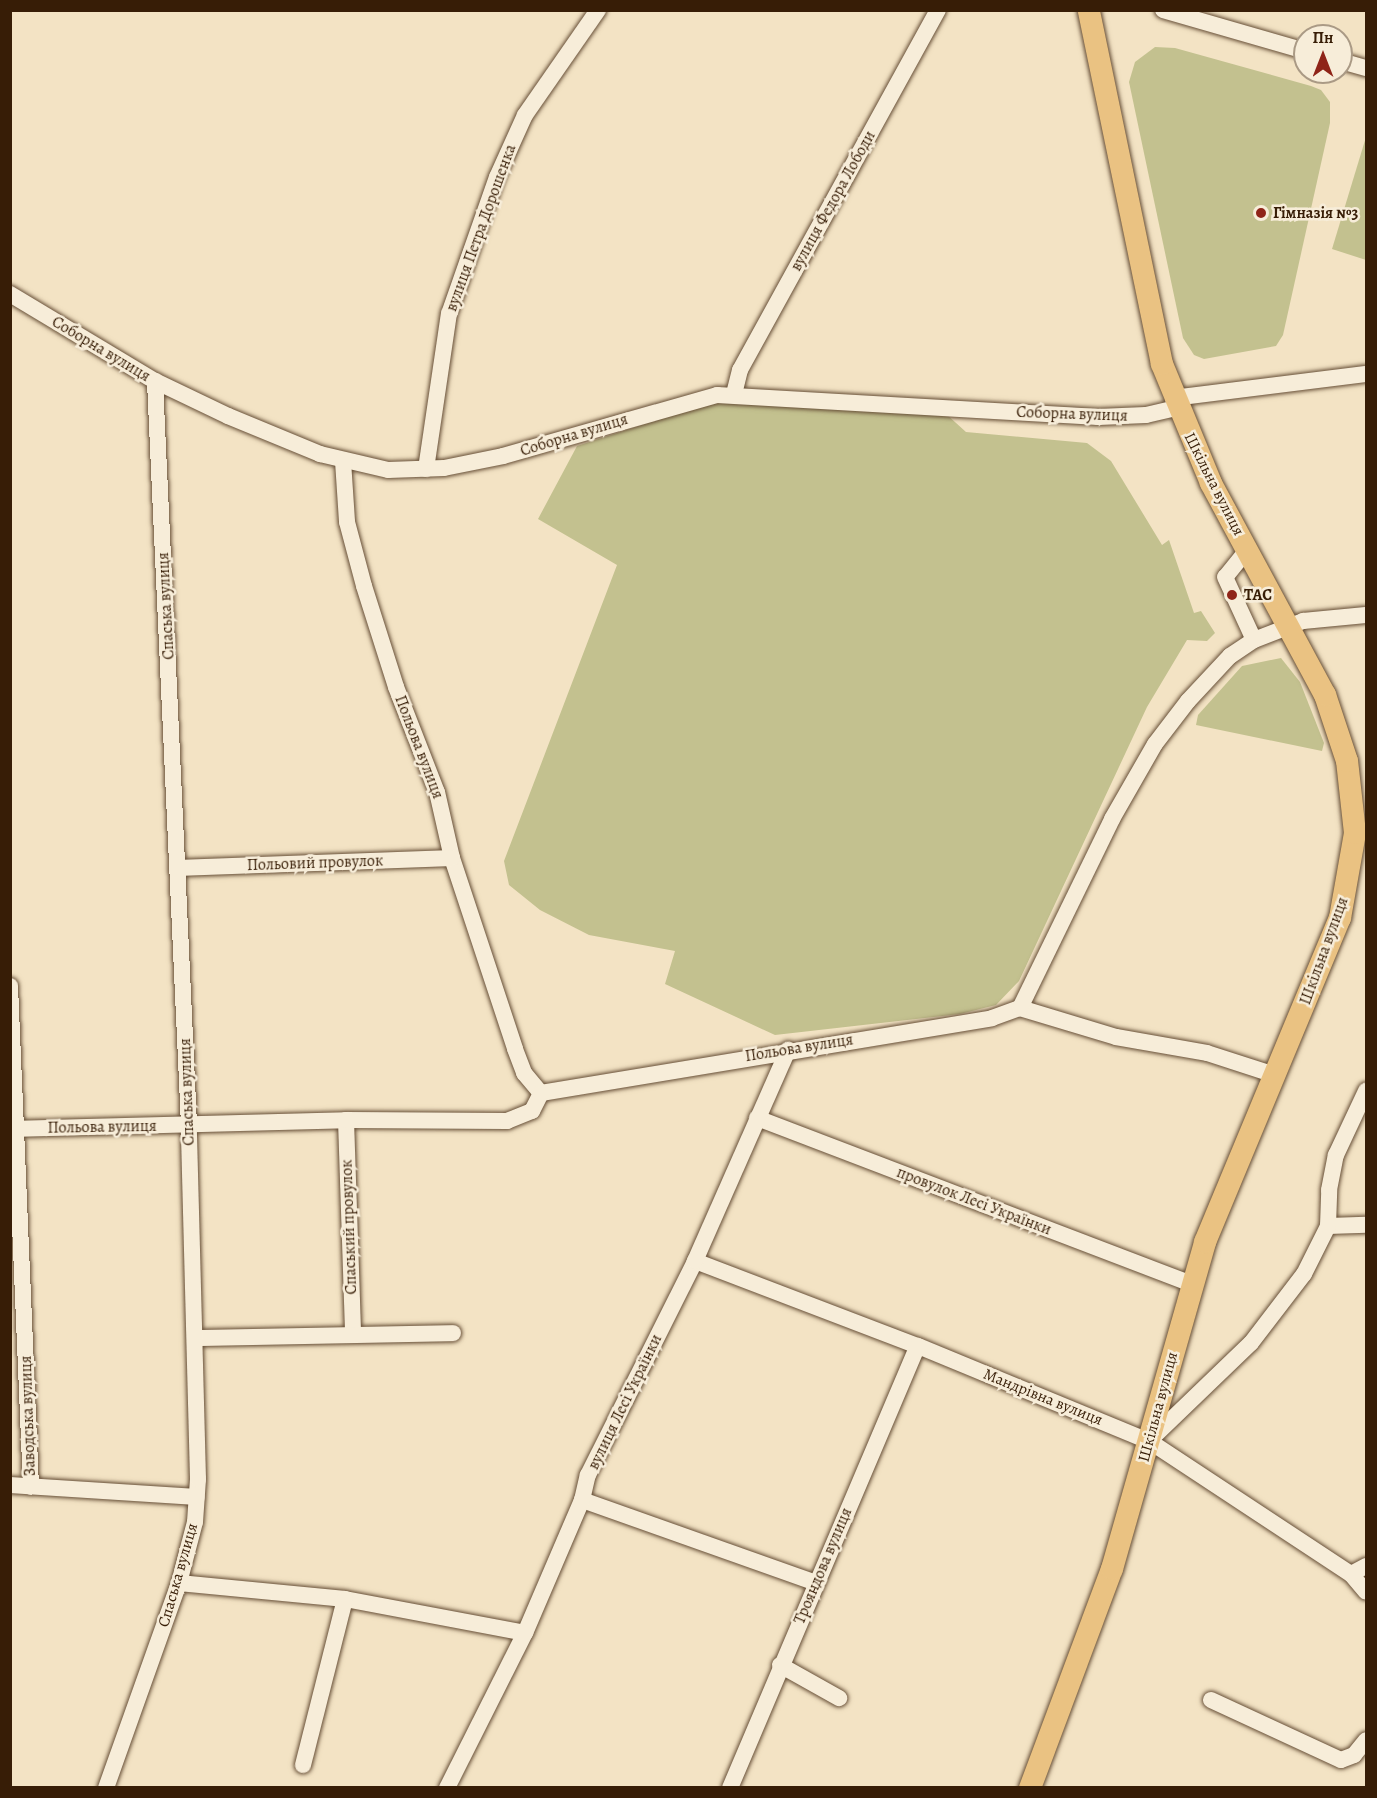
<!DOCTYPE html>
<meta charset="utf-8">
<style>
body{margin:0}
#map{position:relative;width:1377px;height:1798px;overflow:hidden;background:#f3e3c4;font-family:Alegreya,serif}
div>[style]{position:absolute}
.green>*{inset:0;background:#c3c18f}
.roads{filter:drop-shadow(0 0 2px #664e36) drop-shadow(0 0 2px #664e36)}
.minor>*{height:16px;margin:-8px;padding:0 8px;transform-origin:8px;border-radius:8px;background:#f7edd9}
.major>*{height:22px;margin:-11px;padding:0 11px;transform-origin:11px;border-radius:11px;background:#eac282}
.dots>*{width:16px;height:16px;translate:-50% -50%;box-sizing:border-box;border:3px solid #f7edd9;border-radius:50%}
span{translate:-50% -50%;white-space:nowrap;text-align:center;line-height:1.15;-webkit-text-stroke:5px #f7edd9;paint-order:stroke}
.street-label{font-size:16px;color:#371d06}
.poi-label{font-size:16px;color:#371d06;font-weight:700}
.left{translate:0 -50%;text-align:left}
.frame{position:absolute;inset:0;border:12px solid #371d06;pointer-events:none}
.north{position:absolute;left:1293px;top:24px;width:60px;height:60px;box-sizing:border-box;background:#f7edd9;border:2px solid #aa9a85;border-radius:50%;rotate:0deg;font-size:16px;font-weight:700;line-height:24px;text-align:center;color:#371d06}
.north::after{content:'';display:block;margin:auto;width:21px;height:27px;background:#8f2418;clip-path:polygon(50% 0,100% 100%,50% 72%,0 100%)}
</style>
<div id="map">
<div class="green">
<div style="clip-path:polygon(1155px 47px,1175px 48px,1311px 86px,1321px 90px,1330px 102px,1330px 123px,1283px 335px,1276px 346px,1204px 359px,1194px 355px,1183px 338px,1129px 82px,1135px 62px)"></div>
<div style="clip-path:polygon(1366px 137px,1366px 260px,1332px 249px)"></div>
<div style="clip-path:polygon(716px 401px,945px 413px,966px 432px,1087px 443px,1111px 461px,1162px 545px,1169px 540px,1194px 613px,1201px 611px,1215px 633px,1207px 641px,1187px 640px,1147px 707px,1019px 981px,996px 1005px,960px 1014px,775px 1035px,665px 984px,675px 951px,589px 935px,540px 910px,509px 885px,504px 861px,617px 565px,538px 519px,577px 446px)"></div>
<div style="clip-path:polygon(1281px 658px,1300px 682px,1324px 743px,1322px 751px,1196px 725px,1198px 715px,1242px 666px)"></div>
</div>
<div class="roads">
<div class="minor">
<div style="left:1163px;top:10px;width:148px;rotate:16.1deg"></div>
<div style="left:1341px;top:61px;width:26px;rotate:16deg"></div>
<div style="left:10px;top:294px;width:169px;rotate:31deg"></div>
<div style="left:155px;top:381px;width:81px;rotate:25.6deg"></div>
<div style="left:228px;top:416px;width:100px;rotate:22.4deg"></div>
<div style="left:320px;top:454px;width:70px;rotate:13.2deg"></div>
<div style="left:388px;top:470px;width:56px;rotate:-2deg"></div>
<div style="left:444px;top:468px;width:60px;rotate:-11.5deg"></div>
<div style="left:503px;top:456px;width:223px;rotate:-15.9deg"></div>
<div style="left:717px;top:395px;width:382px;rotate:3.3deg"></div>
<div style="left:1098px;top:417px;width:48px;rotate:-2.4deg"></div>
<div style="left:1146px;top:415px;width:32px;rotate:-13deg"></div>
<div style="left:734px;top:394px;width:25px;rotate:-76deg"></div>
<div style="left:740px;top:370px;width:411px;rotate:-61.2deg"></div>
<div style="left:1173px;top:398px;width:194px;rotate:-7.1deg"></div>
<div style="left:343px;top:461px;width:61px;rotate:86.2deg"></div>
<div style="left:347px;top:522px;width:66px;rotate:75.1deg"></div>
<div style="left:364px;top:586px;width:106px;rotate:72.4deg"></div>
<div style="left:396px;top:687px;width:113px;rotate:68.7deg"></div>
<div style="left:437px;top:792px;width:68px;rotate:77.2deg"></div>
<div style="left:452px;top:858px;width:201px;rotate:71.7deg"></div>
<div style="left:515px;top:1049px;width:26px;rotate:69deg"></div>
<div style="left:524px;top:1073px;width:26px;rotate:50deg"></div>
<div style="left:426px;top:469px;width:157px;rotate:-81.6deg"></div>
<div style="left:449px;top:314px;width:145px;rotate:-70.7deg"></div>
<div style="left:497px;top:177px;width:68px;rotate:-65.7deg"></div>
<div style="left:525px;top:115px;width:128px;rotate:-55.2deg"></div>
<div style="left:1248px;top:549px;width:36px;rotate:129deg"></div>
<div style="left:1225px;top:577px;width:69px;rotate:65.3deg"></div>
<div style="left:178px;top:868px;width:274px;rotate:-2.1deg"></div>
<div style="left:10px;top:986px;width:501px;rotate:87.6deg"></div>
<div style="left:1020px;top:1008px;width:100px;rotate:16.8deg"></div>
<div style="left:1116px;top:1037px;width:92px;rotate:10deg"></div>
<div style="left:1207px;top:1053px;width:71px;rotate:17.9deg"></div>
<div style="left:541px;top:1093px;width:457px;rotate:-9.4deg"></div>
<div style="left:992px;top:1018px;width:30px;rotate:-20deg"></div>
<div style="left:1020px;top:1008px;width:210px;rotate:-64deg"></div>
<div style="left:1112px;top:819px;width:86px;rotate:-60.2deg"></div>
<div style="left:1155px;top:744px;width:54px;rotate:-52.5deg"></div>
<div style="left:1188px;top:701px;width:62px;rotate:-47deg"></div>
<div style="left:1230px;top:656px;width:29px;rotate:-34deg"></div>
<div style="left:1254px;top:640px;width:53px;rotate:-21.2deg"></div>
<div style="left:1303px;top:621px;width:63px;rotate:-5.4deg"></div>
<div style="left:757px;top:1118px;width:465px;rotate:20.9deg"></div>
<div style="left:346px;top:1120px;width:214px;rotate:88.1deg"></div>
<div style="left:10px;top:1129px;width:336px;rotate:-1.5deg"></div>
<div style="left:346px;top:1120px;width:161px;rotate:0.4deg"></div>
<div style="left:507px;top:1121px;width:27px;rotate:-22deg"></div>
<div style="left:532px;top:1111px;width:20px;rotate:-63deg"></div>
<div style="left:1328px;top:1226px;width:38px;rotate:-2deg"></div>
<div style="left:695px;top:1261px;width:239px;rotate:20.9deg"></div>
<div style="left:918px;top:1346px;width:250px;rotate:22.4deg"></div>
<div style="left:1149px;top:1441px;width:242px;rotate:33.4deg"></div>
<div style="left:1351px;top:1574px;width:17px;rotate:-28deg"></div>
<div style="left:196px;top:1338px;width:257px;rotate:-1.1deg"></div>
<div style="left:1149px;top:1441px;width:141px;rotate:-43.9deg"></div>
<div style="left:1251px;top:1343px;width:87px;rotate:-52.5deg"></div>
<div style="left:1304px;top:1274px;width:54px;rotate:-63.4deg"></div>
<div style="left:1328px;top:1226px;width:36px;rotate:-88deg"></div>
<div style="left:1329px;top:1190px;width:36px;rotate:-79deg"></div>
<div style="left:1336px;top:1155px;width:71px;rotate:-64.9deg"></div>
<div style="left:10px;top:1485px;width:187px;rotate:3.7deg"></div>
<div style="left:582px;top:1500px;width:248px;rotate:19.5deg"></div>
<div style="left:1351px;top:1574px;width:23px;rotate:50deg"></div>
<div style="left:179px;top:1583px;width:167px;rotate:5.5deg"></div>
<div style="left:345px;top:1599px;width:183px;rotate:10.7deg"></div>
<div style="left:780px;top:1665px;width:68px;rotate:29.2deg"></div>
<div style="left:1211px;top:1700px;width:143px;rotate:24.8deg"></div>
<div style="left:1341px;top:1760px;width:14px;rotate:-21deg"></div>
<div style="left:1354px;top:1755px;width:19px;rotate:-51deg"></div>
<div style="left:303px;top:1765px;width:171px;rotate:-75.8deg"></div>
<div style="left:106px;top:1788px;width:218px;rotate:-70.4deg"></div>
<div style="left:179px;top:1583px;width:63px;rotate:-75.3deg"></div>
<div style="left:195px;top:1522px;width:43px;rotate:-86deg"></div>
<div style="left:198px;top:1479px;width:354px;rotate:-91.5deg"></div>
<div style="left:189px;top:1125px;width:745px;rotate:-92.62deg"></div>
<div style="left:447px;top:1788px;width:174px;rotate:-63.3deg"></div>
<div style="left:525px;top:1633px;width:145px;rotate:-66.8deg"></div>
<div style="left:582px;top:1500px;width:26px;rotate:-77deg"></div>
<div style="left:588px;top:1475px;width:239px;rotate:-63.4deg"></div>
<div style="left:695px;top:1261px;width:231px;rotate:-66.2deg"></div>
<div style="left:730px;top:1788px;width:480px;rotate:-67deg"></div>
</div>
<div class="major">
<div style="left:1030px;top:1788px;width:234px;rotate:-69.5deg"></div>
<div style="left:1112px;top:1569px;width:340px;rotate:-74.1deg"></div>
<div style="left:1205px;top:1242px;width:351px;rotate:-67.4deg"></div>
<div style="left:1340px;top:918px;width:86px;rotate:-80deg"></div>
<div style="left:1355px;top:833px;width:72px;rotate:-96.3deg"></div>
<div style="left:1347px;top:761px;width:70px;rotate:-108.4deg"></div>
<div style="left:1325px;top:695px;width:241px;rotate:-118.3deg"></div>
<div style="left:1211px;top:483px;width:129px;rotate:-112.4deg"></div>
<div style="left:1162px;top:364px;width:361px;rotate:-101.7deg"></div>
</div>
</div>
<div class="dots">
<div style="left:1261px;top:213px;background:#8f2418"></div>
<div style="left:1232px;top:595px;background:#8f2418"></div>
</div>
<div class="street-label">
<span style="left:833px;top:201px;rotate:-61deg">вулиця Федора Лободи</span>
<span style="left:481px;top:228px;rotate:-70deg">вулиця Петра Дорошенка</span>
<span style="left:101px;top:349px;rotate:31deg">Соборна вулиця</span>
<span style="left:1072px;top:414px;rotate:2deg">Соборна вулиця</span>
<span style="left:574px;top:435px;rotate:-17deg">Соборна вулиця</span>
<span style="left:1214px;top:484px;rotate:63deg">Шкільна вулиця</span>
<span style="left:166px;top:606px;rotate:-93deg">Спаська вулиця</span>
<span style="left:419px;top:747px;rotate:69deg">Польова вулиця</span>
<span style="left:315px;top:863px;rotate:-2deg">Польовий провулок</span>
<span style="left:1324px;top:951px;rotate:-70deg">Шкільна вулиця</span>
<span style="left:799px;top:1048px;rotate:-9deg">Польова вулиця</span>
<span style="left:187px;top:1092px;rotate:-92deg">Спаська вулиця</span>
<span style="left:102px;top:1127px;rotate:-1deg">Польова вулиця</span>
<span style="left:974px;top:1201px;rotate:21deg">провулок Лесі Українки</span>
<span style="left:349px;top:1227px;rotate:-92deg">Спаський провулок</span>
<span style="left:1043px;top:1397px;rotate:22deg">Мандрівна вулиця</span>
<span style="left:625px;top:1402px;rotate:-64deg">вулиця Лесі Українки</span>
<span style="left:1158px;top:1407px;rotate:-75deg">Шкільна вулиця</span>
<span style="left:28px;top:1416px;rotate:-92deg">Заводська вулиця</span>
<span style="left:823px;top:1566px;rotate:-67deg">Трояндова вулиця</span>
<span style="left:178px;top:1575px;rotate:-74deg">Спаська вулиця</span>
</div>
<div class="poi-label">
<span class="left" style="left:1273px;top:213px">Гімназія №3</span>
<span class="left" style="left:1244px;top:595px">ТАС</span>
</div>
<div class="frame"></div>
<div class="north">Пн</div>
</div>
